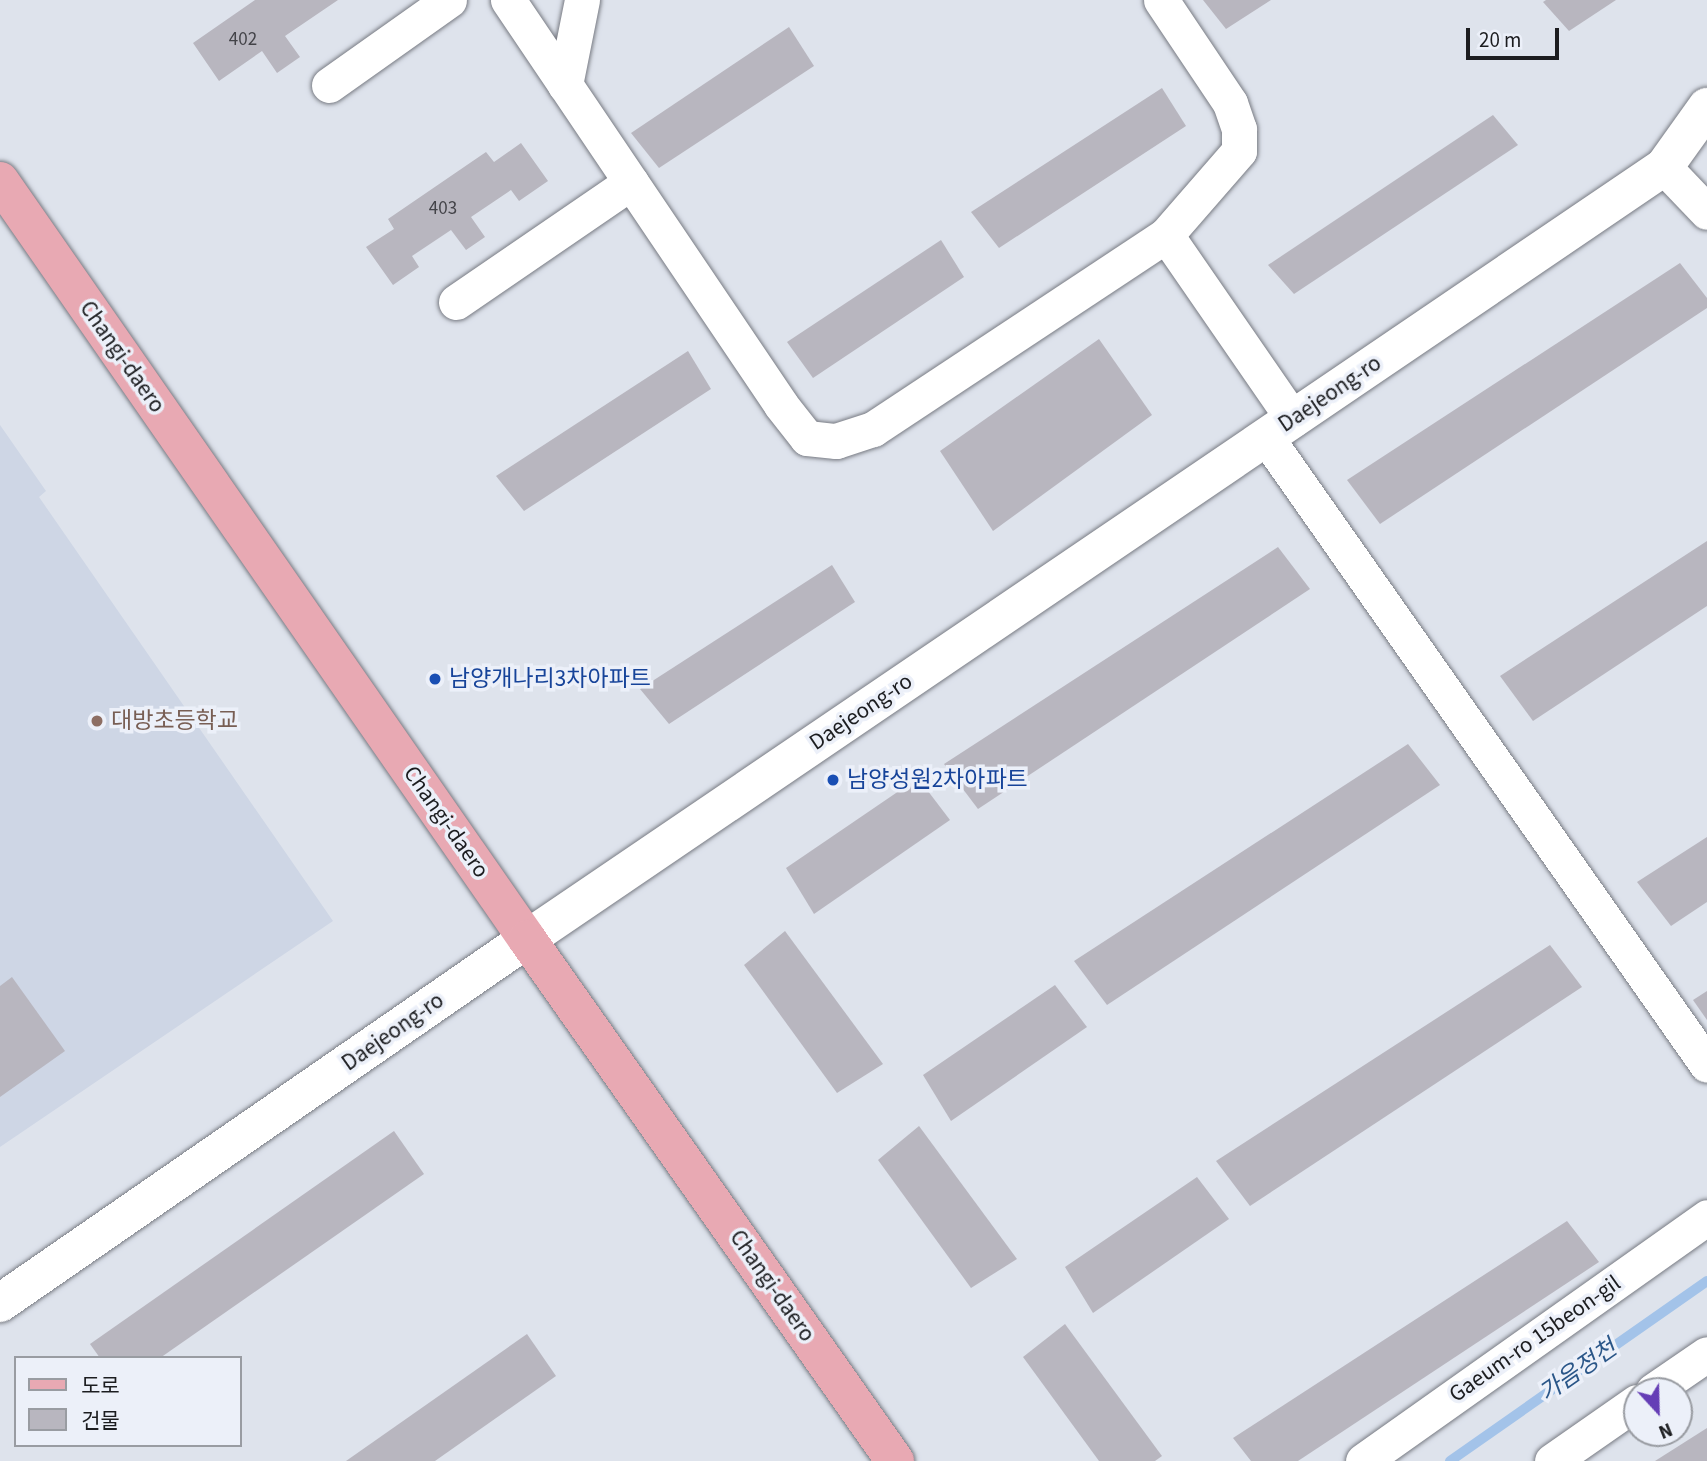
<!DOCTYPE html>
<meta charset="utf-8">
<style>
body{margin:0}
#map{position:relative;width:1707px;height:1461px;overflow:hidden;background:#dee3ec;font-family:"Source Sans 3","Noto Sans KR",sans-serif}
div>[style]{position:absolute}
.built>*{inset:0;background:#ced6e5}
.stream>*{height:10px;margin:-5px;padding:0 5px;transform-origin:5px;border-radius:5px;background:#a3c3e9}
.building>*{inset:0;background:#b8b6bf}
.roads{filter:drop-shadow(0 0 2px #787b83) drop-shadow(0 0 2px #787b83)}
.minor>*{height:35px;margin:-17.5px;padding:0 17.5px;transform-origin:17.5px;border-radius:17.5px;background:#fff}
.tertiary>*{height:38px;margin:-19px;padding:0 19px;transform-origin:19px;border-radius:19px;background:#fff}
.primary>*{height:38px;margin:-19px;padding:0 19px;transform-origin:19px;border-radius:19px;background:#e8a9b3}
.dots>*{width:19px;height:19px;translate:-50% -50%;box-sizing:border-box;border:4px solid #ecf0f9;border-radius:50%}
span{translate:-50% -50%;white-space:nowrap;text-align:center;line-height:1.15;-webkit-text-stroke:7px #ecf0f9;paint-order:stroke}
.number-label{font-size:19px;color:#434348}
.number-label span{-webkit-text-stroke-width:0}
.street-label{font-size:23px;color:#1c1d20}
.transit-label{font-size:23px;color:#164399}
.left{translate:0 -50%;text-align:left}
.education-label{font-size:23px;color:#785e54}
.water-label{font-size:24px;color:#2a5688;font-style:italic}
.legend{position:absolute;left:14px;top:1356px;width:228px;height:91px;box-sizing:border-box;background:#ecf0f9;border:2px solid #999ca2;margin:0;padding:9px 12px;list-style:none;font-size:21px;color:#1c1d20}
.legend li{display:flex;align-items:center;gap:14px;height:35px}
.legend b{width:35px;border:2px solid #999ca2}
.north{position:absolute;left:1623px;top:1377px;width:70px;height:70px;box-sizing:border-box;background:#ecf0f9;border:2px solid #999ca2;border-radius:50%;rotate:158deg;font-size:19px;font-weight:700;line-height:28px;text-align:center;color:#1c1d20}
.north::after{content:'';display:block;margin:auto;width:24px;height:32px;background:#653eb6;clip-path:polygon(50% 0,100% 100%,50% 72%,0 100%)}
.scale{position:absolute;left:1466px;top:28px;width:93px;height:32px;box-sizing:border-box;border:4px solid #1c1d20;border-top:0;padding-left:9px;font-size:21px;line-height:24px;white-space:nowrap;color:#1c1d20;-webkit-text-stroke:5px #ecf0f9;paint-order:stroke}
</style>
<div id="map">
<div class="built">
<div style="clip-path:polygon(0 425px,46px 491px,39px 497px,333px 921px,0 1147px)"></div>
</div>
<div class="stream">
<div style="left:1450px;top:1461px;width:314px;rotate:-35deg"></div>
</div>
<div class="building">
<div style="clip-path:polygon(255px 0,338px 0,285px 36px,300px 57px,277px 73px,262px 51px,219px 81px,193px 43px)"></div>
<div style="clip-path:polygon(1203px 0,1271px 0,1226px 29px)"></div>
<div style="clip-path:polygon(1546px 0,1616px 0,1569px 31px,1543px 2px)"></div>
<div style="clip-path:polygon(789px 27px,814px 66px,659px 168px,631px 133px)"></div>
<div style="clip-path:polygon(1162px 88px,1186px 126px,999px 248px,971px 212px)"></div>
<div style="clip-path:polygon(1493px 115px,1518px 145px,1294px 294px,1268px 265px)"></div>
<div style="clip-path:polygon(521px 143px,548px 181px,519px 201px,511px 190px,471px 217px,485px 237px,466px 250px,451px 230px,412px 256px,419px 267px,393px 285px,366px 247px,394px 229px,388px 219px,486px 152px,494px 162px)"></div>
<div style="clip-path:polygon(941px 240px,964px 277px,813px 378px,787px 342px)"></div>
<div style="clip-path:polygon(1680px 263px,1707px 298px,1707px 308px,1380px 524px,1347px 480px)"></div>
<div style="clip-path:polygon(1099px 339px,1152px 415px,993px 531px,940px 451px)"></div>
<div style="clip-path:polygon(688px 351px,711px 389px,524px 511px,496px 476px)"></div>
<div style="clip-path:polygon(1707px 541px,1707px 606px,1533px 721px,1500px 676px)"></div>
<div style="clip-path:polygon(1278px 547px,1310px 589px,978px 809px,944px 764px)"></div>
<div style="clip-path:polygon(832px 565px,855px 602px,669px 724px,640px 689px)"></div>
<div style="clip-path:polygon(1408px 744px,1440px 785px,1107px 1005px,1074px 961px)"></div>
<div style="clip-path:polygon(918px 778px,950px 820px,814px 914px,786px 868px)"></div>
<div style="clip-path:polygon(1707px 837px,1707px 902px,1671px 926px,1637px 882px)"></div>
<div style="clip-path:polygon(785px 931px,883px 1064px,837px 1093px,744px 965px)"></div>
<div style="clip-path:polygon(1550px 945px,1582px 987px,1250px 1206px,1216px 1161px)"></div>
<div style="clip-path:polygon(12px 977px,65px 1051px,0 1097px,0 986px)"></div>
<div style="clip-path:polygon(1055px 985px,1087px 1027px,951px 1121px,923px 1075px)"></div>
<div style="clip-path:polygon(1707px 991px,1707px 1020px,1693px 1000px)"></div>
<div style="clip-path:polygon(919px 1126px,1017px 1259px,971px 1288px,878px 1160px)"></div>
<div style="clip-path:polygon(394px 1131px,424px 1174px,160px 1358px,100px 1358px,90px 1344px)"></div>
<div style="clip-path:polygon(1197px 1177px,1229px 1219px,1093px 1313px,1065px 1267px)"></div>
<div style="clip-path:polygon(1567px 1221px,1599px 1262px,1298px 1461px,1251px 1461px,1233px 1438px)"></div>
<div style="clip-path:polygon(1065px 1324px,1162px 1456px,1155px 1461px,1099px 1461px,1023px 1357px)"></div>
<div style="clip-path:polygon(527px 1334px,556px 1376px,435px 1461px,346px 1461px)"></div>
<div style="clip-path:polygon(1707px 1428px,1707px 1461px,1655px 1461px)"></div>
</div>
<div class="roads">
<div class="minor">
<div style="left:508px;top:0;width:488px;rotate:56deg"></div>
<div style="left:781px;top:405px;width:42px;rotate:51.8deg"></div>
<div style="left:807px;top:438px;width:29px;rotate:6deg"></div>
<div style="left:836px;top:441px;width:39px;rotate:-18deg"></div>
<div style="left:873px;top:429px;width:351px;rotate:-33.5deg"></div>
<div style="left:1161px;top:0;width:124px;rotate:56.2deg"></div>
<div style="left:1230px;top:103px;width:28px;rotate:71deg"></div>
<div style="left:1239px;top:129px;width:22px;rotate:90deg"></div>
<div style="left:1239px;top:151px;width:111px;rotate:131deg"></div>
<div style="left:1166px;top:235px;width:224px;rotate:55.4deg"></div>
<div style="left:329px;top:85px;width:147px;rotate:-35.3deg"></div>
<div style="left:565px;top:85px;width:87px;rotate:-78.7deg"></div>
<div style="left:1664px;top:167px;width:62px;rotate:46.3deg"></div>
<div style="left:456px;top:302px;width:212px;rotate:-34.4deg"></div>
<div style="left:1266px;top:437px;width:767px;rotate:54.92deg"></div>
<div style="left:1653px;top:1391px;width:65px;rotate:-34.4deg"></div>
<div style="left:1363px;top:1461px;width:422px;rotate:-35.3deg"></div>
<div style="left:1552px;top:1461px;width:103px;rotate:-34.8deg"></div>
</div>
<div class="tertiary">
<div style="left:0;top:1303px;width:640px;rotate:-34.63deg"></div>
<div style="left:527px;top:939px;width:1374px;rotate:-34.18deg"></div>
<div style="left:1664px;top:167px;width:74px;rotate:-54.4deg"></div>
</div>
<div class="primary">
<div style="left:0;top:181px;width:923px;rotate:55.19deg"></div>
<div style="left:527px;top:939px;width:639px;rotate:54.82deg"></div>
</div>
</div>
<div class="dots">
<div style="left:435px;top:679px;background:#1a4fb4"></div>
<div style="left:97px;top:721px;background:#8d6e63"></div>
<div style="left:833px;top:780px;background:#1a4fb4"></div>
</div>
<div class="number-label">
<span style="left:243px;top:40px">402</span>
<span style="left:443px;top:209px">403</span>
</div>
<div class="street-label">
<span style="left:122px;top:357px;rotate:55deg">Changi-daero</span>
<span style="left:1330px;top:394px;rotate:-34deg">Daejeong-ro</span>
<span style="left:861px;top:712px;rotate:-34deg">Daejeong-ro</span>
<span style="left:446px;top:822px;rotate:55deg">Changi-daero</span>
<span style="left:393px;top:1032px;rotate:-35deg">Daejeong-ro</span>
<span style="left:772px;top:1286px;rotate:55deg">Changi-daero</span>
<span style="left:1535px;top:1339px;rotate:-35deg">Gaeum-ro 15beon-gil</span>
</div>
<div class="transit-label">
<span class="left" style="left:449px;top:679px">남양개나리3차아파트</span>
<span class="left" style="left:847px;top:780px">남양성원2차아파트</span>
</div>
<div class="education-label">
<span class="left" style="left:111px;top:721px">대방초등학교</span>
</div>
<div class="water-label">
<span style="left:1578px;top:1371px;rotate:-35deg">가음정천</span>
</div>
<ul class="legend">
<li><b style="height:9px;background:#e8a9b3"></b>도로</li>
<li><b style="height:19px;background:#b8b6bf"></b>건물</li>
</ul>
<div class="north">N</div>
<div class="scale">20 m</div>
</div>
